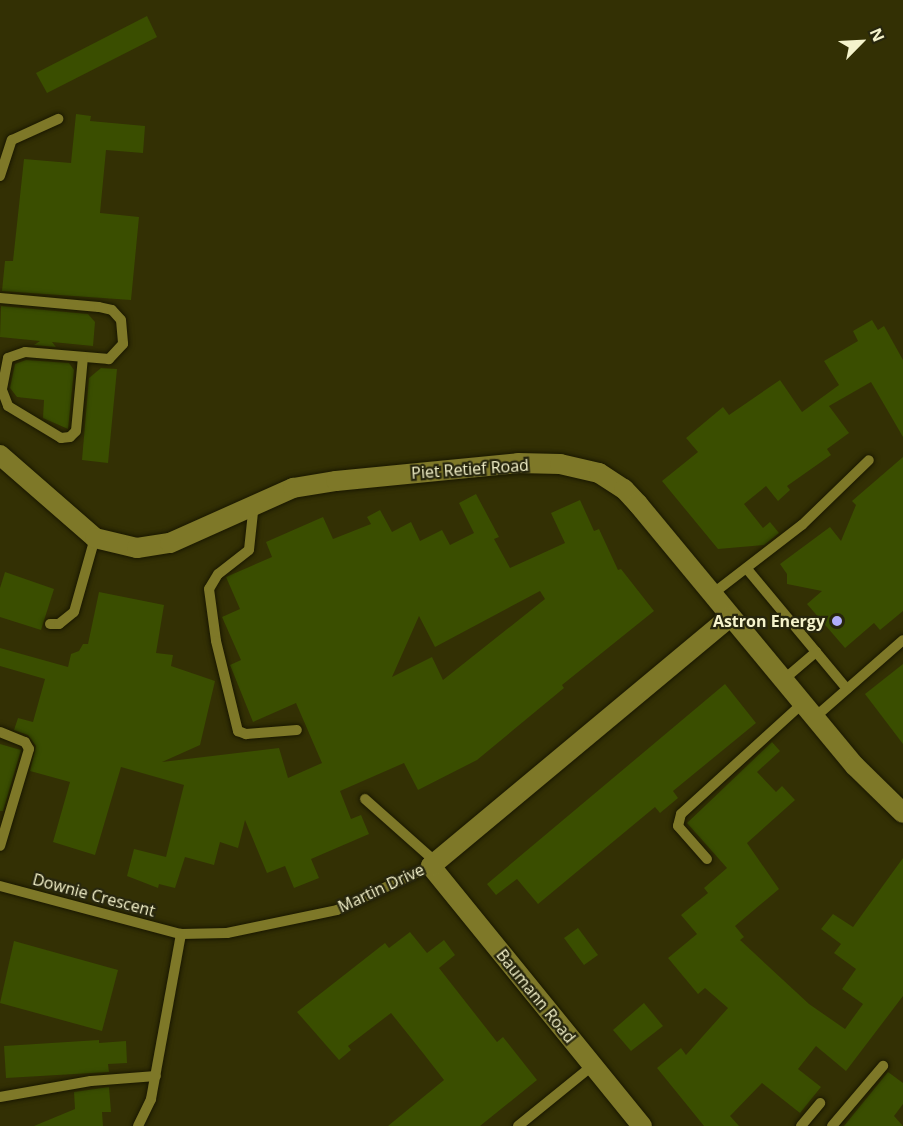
<!DOCTYPE html>
<style>
body{margin:0}
#map{position:relative;width:903px;height:1126px;overflow:hidden;background:#333004;font-family:"Open Sans",sans-serif}
div>[style]{position:absolute}
.building>*{inset:0;background:#3a4e00}
.roads{filter:drop-shadow(0 0 2px #191701) drop-shadow(0 0 2px #191701)}
.lane>*{height:10px;margin:-5px;padding:0 5px;transform-origin:5px;border-radius:5px;background:#7e7828}
.street>*{height:20px;margin:-10px;padding:0 10px;transform-origin:10px;border-radius:10px;background:#7e7828}
.dots>*{width:16px;height:16px;translate:-50% -50%;box-sizing:border-box;border:3px solid #27260d;border-radius:50%}
span{translate:-50% -50%;white-space:nowrap;text-align:center;line-height:1.15;-webkit-text-stroke:4.5px #27260d;paint-order:stroke}
.street-label{font-size:16px;color:#f5f3cc}
.poi-label{font-size:16px;color:#f5f3cc;font-weight:700}
.right{translate:-100% -50%;text-align:right}
.north{position:absolute;left:831px;top:12px;width:60px;height:60px;-webkit-text-stroke:4px #27260d;paint-order:stroke;rotate:66deg;font-size:16px;font-weight:700;line-height:24px;text-align:center;color:#f5f3cc}
.north::after{content:'';display:block;margin:auto;width:21px;height:27px;background:#f5f3cc;clip-path:polygon(50% 0,100% 100%,50% 72%,0 100%)}
</style>
<div id="map">
<div class="building">
<div style="clip-path:polygon(147px 16px,157px 37px,47px 93px,36px 73px)"></div>
<div style="clip-path:polygon(76px 114px,91px 116px,90px 121px,145px 126px,143px 153px,106px 150px,100px 213px,139px 217px,131px 300px,2px 291px,5px 261px,13px 261px,24px 159px,71px 163px)"></div>
<div style="clip-path:polygon(1px 306px,88px 314px,95px 322px,93px 346px,52px 342px,56px 347px,34px 345px,40px 341px,0 337px)"></div>
<div style="clip-path:polygon(872px 320px,878px 330px,884px 326px,903px 360px,903px 437px,871px 382px,829px 406px,849px 433px,827px 449px,831px 455px,787px 486px,790px 490px,778px 501px,766px 486px,744px 504px,763px 528px,770px 522px,779px 533px,764px 545px,718px 549px,662px 481px,698px 452px,686px 438px,723px 407px,729px 415px,780px 380px,802px 412px,839px 385px,824px 361px,858px 341px,853px 331px)"></div>
<div style="clip-path:polygon(26px 360px,69px 363px,74px 370px,68px 429px,43px 418px,44px 400px,17px 397px,10px 388px,15px 364px)"></div>
<div style="clip-path:polygon(101px 368px,117px 369px,108px 463px,82px 460px,89px 378px)"></div>
<div style="clip-path:polygon(903px 457px,903px 611px,880px 630px,874px 623px,845px 648px,807px 604px,822px 591px,787px 584px,787px 574px,780px 564px,830px 527px,841px 541px,856px 505px,852px 501px)"></div>
<div style="clip-path:polygon(evenodd,476px 494px,499px 537px,494px 539px,510px 568px,565px 543px,551px 513px,580px 500px,594px 531px,599px 529px,618px 570px,621px 569px,654px 611px,562px 685px,564px 688px,477px 760px,418px 790px,404px 763px,340px 791px,351px 819px,361px 815px,369px 834px,311px 859px,319px 878px,294px 888px,285px 866px,267px 873px,245px 820px,238px 848px,220px 842px,214px 865px,185px 857px,175px 888px,159px 884px,158px 888px,127px 876px,134px 849px,166px 857px,184px 785px,121px 767px,95px 855px,53px 842px,70px 782px,30px 771px,36px 746px,28px 735px,14px 730px,18px 718px,33px 722px,45px 679px,0 666px,0 648px,68px 667px,71px 654px,79px 651px,83px 644px,88px 644px,99px 592px,164px 605px,156px 653px,173px 655px,171px 666px,215px 681px,200px 745px,162px 762px,279px 748px,288px 778px,322px 763px,296px 703px,253px 722px,230px 665px,241px 660px,222px 617px,240px 609px,226px 577px,272px 557px,266px 542px,323px 517px,333px 539px,371px 524px,367px 517px,380px 510px,392px 532px,411px 522px,420px 541px,442px 530px,450px 545px,474px 533px,459px 503px,476px 494px,540px 591px,545px 599px,443px 680px,432px 657px,392px 677px,419px 616px,435px 647px,540px 591px)"></div>
<div style="clip-path:polygon(5px 572px,54px 589px,41px 630px,0 617px,0 588px)"></div>
<div style="clip-path:polygon(903px 664px,903px 744px,865px 694px)"></div>
<div style="clip-path:polygon(725px 684px,756px 723px,673px 791px,678px 798px,660px 813px,655px 807px,538px 904px,517px 879px,496px 895px,487px 884px)"></div>
<div style="clip-path:polygon(772px 742px,780px 751px,757px 772px,776px 792px,782px 786px,795px 800px,747px 843px,779px 889px,735px 926px,744px 937px,740px 940px,809px 1004px,845px 1029px,863px 1004px,842px 989px,856px 969px,834px 953px,841px 944px,821px 929px,833px 914px,853px 927px,903px 858px,903px 996px,846px 1071px,816px 1046px,798px 1069px,821px 1087px,800px 1113px,762px 1083px,730px 1116px,739px 1126px,704px 1126px,657px 1068px,681px 1048px,686px 1055px,728px 1008px,705px 988px,698px 994px,668px 958px,697px 934px,681px 915px,708px 893px,704px 888px,727px 868px,687px 823px)"></div>
<div style="clip-path:polygon(0 744px,21px 750px,3px 811px,0 811px)"></div>
<div style="clip-path:polygon(578px 928px,598px 955px,584px 965px,564px 938px)"></div>
<div style="clip-path:polygon(410px 932px,427px 953px,444px 940px,455px 955px,439px 968px,497px 1042px,503px 1037px,537px 1080px,480px 1126px,388px 1126px,444px 1080px,423px 1053px,391px 1013px,348px 1046px,351px 1050px,339px 1060px,297px 1012px,385px 943px,389px 948px)"></div>
<div style="clip-path:polygon(14px 941px,118px 970px,102px 1031px,0 1003px)"></div>
<div style="clip-path:polygon(644px 1003px,663px 1026px,631px 1051px,613px 1030px)"></div>
<div style="clip-path:polygon(99px 1040px,99px 1043px,126px 1041px,127px 1063px,108px 1064px,109px 1072px,6px 1078px,4px 1046px)"></div>
<div style="clip-path:polygon(888px 1072px,903px 1083px,903px 1104px,894px 1116px,903px 1126px,844px 1126px)"></div>
<div style="clip-path:polygon(109px 1087px,111px 1112px,102px 1112px,103px 1126px,34px 1126px,75px 1109px,74px 1092px)"></div>
</div>
<div class="roads">
<div class="lane">
<div style="left:0;top:176px;width:38px;rotate:-72deg"></div>
<div style="left:12px;top:140px;width:51px;rotate:-24.5deg"></div>
<div style="left:0;top:298px;width:99px;rotate:5.2deg"></div>
<div style="left:99px;top:307px;width:13px;rotate:13deg"></div>
<div style="left:112px;top:310px;width:13px;rotate:48deg"></div>
<div style="left:121px;top:320px;width:24px;rotate:85deg"></div>
<div style="left:123px;top:344px;width:21px;rotate:133deg"></div>
<div style="left:109px;top:359px;width:84px;rotate:-175.2deg"></div>
<div style="left:25px;top:352px;width:18px;rotate:161deg"></div>
<div style="left:8px;top:358px;width:33px;rotate:101deg"></div>
<div style="left:2px;top:390px;width:17px;rotate:69deg"></div>
<div style="left:8px;top:406px;width:62px;rotate:31.1deg"></div>
<div style="left:61px;top:438px;width:9px;rotate:-6deg"></div>
<div style="left:70px;top:437px;width:8px;rotate:-45deg"></div>
<div style="left:76px;top:431px;width:74px;rotate:-84.6deg"></div>
<div style="left:254px;top:503px;width:47px;rotate:96.1deg"></div>
<div style="left:249px;top:550px;width:39px;rotate:142deg"></div>
<div style="left:218px;top:574px;width:17px;rotate:121deg"></div>
<div style="left:209px;top:589px;width:52px;rotate:82.3deg"></div>
<div style="left:216px;top:641px;width:93px;rotate:76.3deg"></div>
<div style="left:238px;top:731px;width:9px;rotate:21deg"></div>
<div style="left:246px;top:734px;width:51px;rotate:-4.5deg"></div>
<div style="left:747px;top:569px;width:156px;rotate:50.2deg"></div>
<div style="left:711px;top:595px;width:115px;rotate:-37.6deg"></div>
<div style="left:802px;top:525px;width:93px;rotate:-44.1deg"></div>
<div style="left:50px;top:624px;width:9px"></div>
<div style="left:59px;top:624px;width:19px;rotate:-39deg"></div>
<div style="left:74px;top:612px;width:77px;rotate:-74.2deg"></div>
<div style="left:782px;top:681px;width:45px;rotate:-40.5deg"></div>
<div style="left:814px;top:718px;width:118px;rotate:-41.2deg"></div>
<div style="left:0;top:732px;width:27px;rotate:22deg"></div>
<div style="left:25px;top:742px;width:8px;rotate:60deg"></div>
<div style="left:29px;top:749px;width:101px;rotate:106.6deg"></div>
<div style="left:365px;top:799px;width:95px;rotate:41.6deg"></div>
<div style="left:707px;top:859px;width:44px;rotate:-131.3deg"></div>
<div style="left:678px;top:826px;width:12px;rotate:-76deg"></div>
<div style="left:681px;top:814px;width:164px;rotate:-42.3deg"></div>
<div style="left:0;top:886px;width:187px;rotate:14.9deg"></div>
<div style="left:181px;top:934px;width:46px;rotate:-1.2deg"></div>
<div style="left:227px;top:933px;width:112px;rotate:-11.8deg"></div>
<div style="left:337px;top:910px;width:104px;rotate:-25.1deg"></div>
<div style="left:0;top:1097px;width:92px;rotate:-10deg"></div>
<div style="left:91px;top:1081px;width:65px;rotate:-4.4deg"></div>
<div style="left:138px;top:1126px;width:30px;rotate:-64deg"></div>
<div style="left:151px;top:1099px;width:168px;rotate:-79.7deg"></div>
<div style="left:518px;top:1126px;width:95px;rotate:-39deg"></div>
<div style="left:801px;top:1126px;width:30px;rotate:-50deg"></div>
<div style="left:832px;top:1126px;width:79px;rotate:-49.6deg"></div>
</div>
<div class="street">
<div style="left:0;top:455px;width:126px;rotate:41.1deg"></div>
<div style="left:95px;top:538px;width:43px;rotate:13.4deg"></div>
<div style="left:137px;top:548px;width:33px;rotate:-9deg"></div>
<div style="left:170px;top:543px;width:135px;rotate:-24.1deg"></div>
<div style="left:293px;top:488px;width:44px;rotate:-9.2deg"></div>
<div style="left:336px;top:481px;width:183px;rotate:-5.6deg"></div>
<div style="left:518px;top:463px;width:42px;rotate:1.4deg"></div>
<div style="left:560px;top:464px;width:40px;rotate:13deg"></div>
<div style="left:599px;top:473px;width:30px;rotate:33deg"></div>
<div style="left:624px;top:489px;width:21px;rotate:47deg"></div>
<div style="left:638px;top:504px;width:340px;rotate:50.4deg"></div>
<div style="left:855px;top:766px;width:67px;rotate:44.4deg"></div>
<div style="left:642px;top:1126px;width:335px;rotate:-129.1deg"></div>
<div style="left:431px;top:866px;width:388px;rotate:-39.8deg"></div>
</div>
</div>
<div class="dots">
<div style="left:837px;top:621px;background:#b0aefa"></div>
</div>
<div class="street-label">
<span style="left:470px;top:469px;rotate:-4deg">Piet Retief Road</span>
<span style="left:381px;top:888px;rotate:-25deg">Martin Drive</span>
<span style="left:94px;top:895px;rotate:15deg">Downie Crescent</span>
<span style="left:536px;top:996px;rotate:51deg">Baumann Road</span>
</div>
<div class="poi-label">
<span class="right" style="left:825px;top:621px">Astron Energy</span>
</div>
<div class="north">N</div>
</div>
